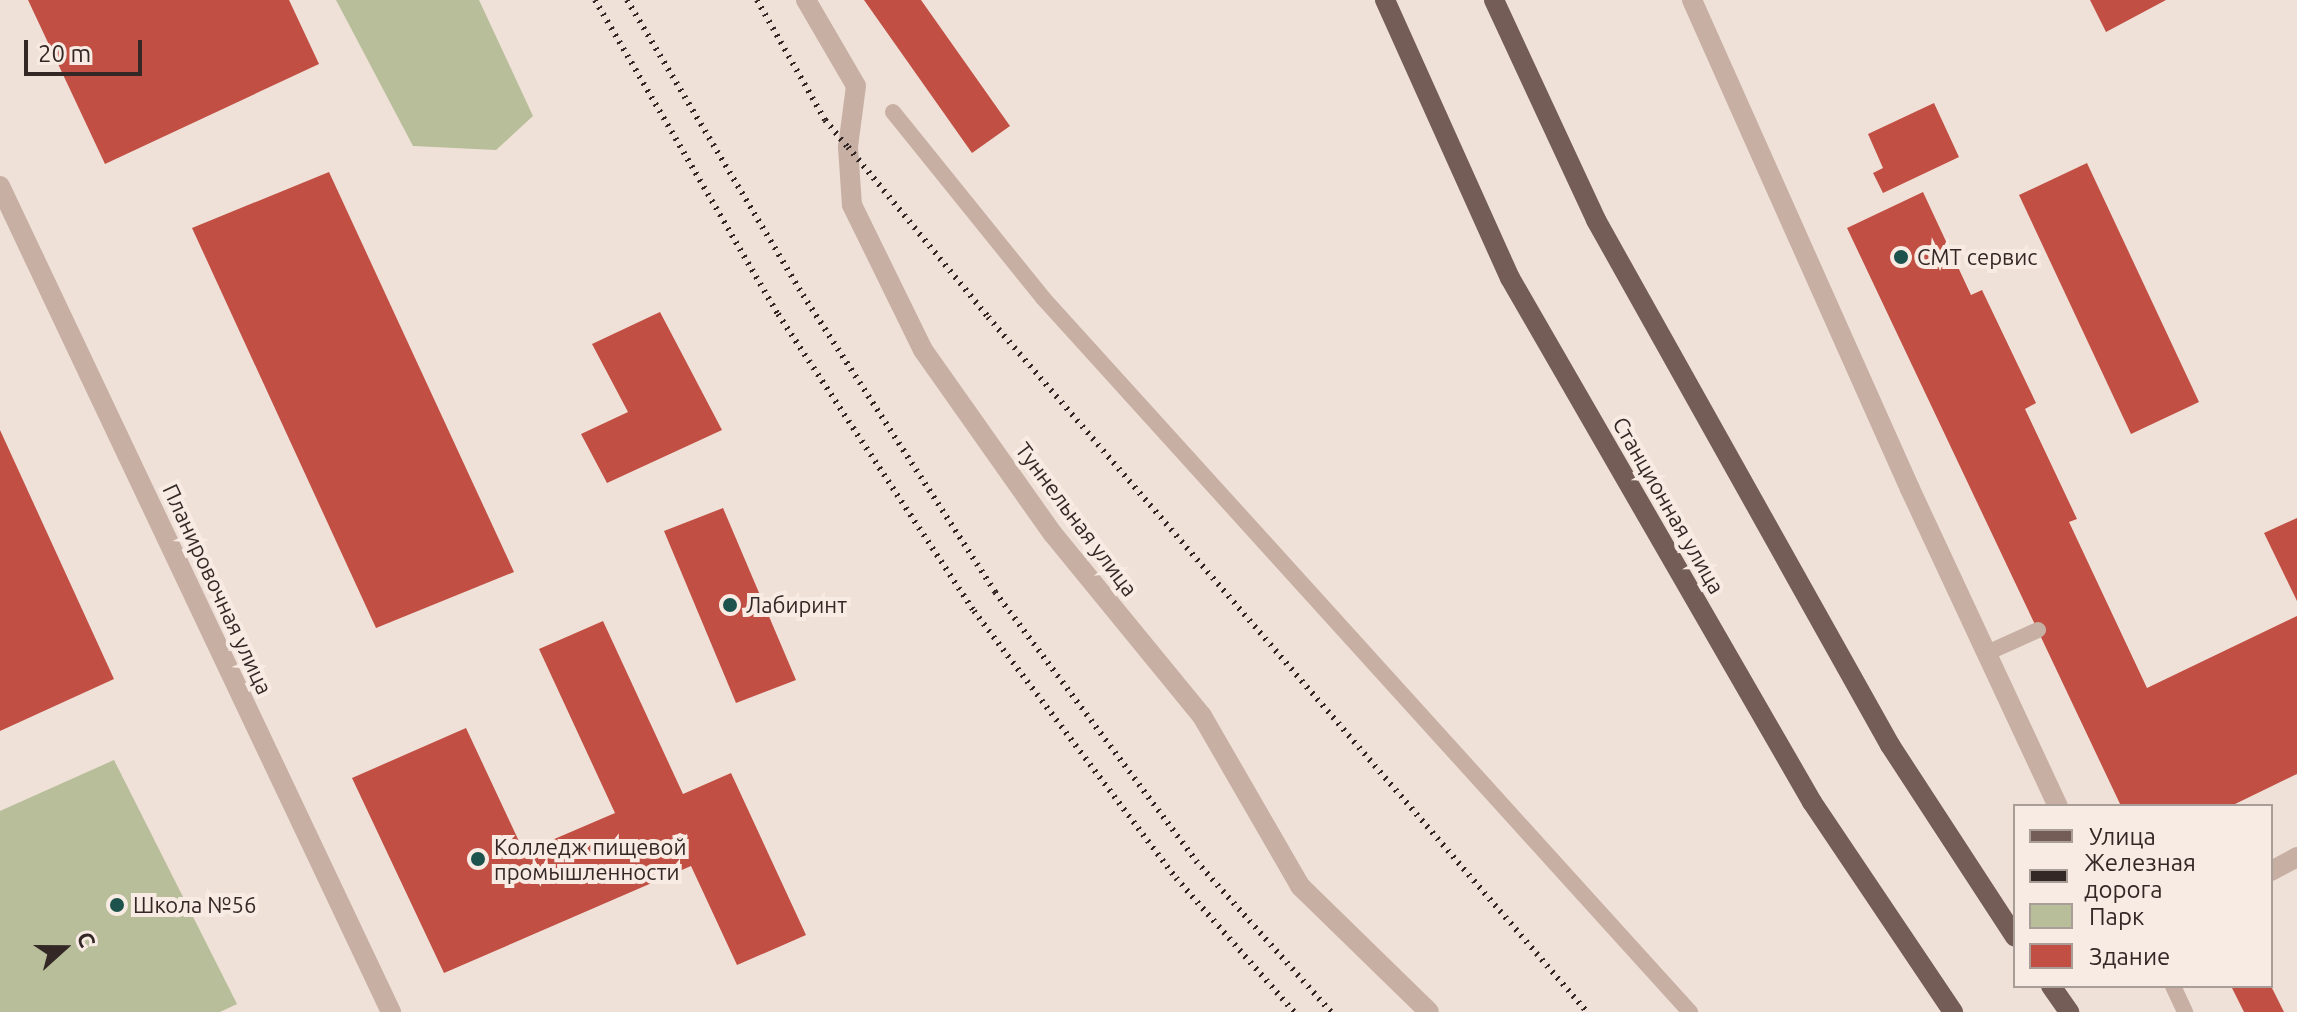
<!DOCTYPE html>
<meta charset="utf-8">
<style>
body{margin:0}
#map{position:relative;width:2297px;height:1012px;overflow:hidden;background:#f0e1d8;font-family:Ubuntu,sans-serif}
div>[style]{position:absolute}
.green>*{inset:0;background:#b7be99}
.building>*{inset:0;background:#c14f44}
.service>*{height:16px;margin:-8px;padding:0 8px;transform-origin:8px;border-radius:8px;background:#c7afa4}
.minor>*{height:20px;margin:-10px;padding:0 10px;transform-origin:10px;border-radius:10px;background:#c7afa4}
.primary>*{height:20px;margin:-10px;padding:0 10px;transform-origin:10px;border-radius:10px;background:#745c57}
.rail>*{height:6px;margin-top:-3px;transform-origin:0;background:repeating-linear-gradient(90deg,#332826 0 2px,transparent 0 8px)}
.dots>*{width:22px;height:22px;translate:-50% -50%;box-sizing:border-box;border:4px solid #f8ebe3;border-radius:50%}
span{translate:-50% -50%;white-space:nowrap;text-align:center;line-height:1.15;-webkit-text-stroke:8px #f8ebe3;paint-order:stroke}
.poi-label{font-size:22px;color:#332826}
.left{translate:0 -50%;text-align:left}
.street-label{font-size:22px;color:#332826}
.legend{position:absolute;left:2013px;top:804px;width:260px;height:184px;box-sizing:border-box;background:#f8ebe3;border:2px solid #a99d97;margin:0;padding:10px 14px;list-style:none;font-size:24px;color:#332826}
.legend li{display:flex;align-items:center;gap:16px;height:40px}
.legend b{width:40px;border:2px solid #a99d97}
.north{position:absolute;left:24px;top:908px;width:80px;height:80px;-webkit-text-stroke:6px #f8ebe3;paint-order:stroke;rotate:69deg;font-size:22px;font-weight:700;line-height:32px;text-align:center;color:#332826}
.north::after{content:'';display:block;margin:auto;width:28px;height:36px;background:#332826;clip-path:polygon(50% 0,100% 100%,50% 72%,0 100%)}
.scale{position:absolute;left:24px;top:40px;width:118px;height:36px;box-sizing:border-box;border:4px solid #332826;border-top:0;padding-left:10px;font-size:24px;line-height:28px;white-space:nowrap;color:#332826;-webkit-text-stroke:6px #f8ebe3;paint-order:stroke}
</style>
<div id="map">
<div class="green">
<div style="clip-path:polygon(336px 0,479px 0,533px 116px,496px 150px,413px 146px)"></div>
<div style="clip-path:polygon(114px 760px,237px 1004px,220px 1012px,0 1012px,0 811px)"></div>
</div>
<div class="building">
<div style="clip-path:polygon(28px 0,289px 0,319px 64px,105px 164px)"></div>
<div style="clip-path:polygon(864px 0,921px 0,1010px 126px,972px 153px)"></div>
<div style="clip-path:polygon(2090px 0,2166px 0,2106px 32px)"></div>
<div style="clip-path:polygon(1934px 103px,1959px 157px,1883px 193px,1873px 173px,1883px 168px,1868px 134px)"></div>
<div style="clip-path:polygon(2087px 163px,2199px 402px,2131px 434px,2019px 195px)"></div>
<div style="clip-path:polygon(329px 172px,514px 572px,376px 628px,192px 228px)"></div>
<div style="clip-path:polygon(1923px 192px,1971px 295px,1982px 290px,2036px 403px,2025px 409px,2077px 519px,2069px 522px,2147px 688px,2297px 616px,2297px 774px,2231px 806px,2121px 806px,1847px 228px)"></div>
<div style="clip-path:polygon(660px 312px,722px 430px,607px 483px,581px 434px,628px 412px,592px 344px)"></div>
<div style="clip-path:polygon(0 430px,114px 679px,0 731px)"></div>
<div style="clip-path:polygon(723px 508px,796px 680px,736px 703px,664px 531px)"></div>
<div style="clip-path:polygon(2297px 518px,2297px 601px,2264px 533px)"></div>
<div style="clip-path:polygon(603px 621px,683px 794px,731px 773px,806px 935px,737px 965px,691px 866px,444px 973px,352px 778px,466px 728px,524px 852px,615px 813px,539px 649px)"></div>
<div style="clip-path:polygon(2231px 986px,2271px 986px,2284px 1012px,2244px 1012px)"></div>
</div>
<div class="service">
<div style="left:893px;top:112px;width:239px;rotate:51.1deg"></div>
<div style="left:1043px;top:298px;width:964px;rotate:47.82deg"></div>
<div style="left:1987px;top:653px;width:56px;rotate:-24.3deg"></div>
<div style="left:2173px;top:986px;width:29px;rotate:65deg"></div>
</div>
<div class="minor">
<div style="left:806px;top:0;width:99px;rotate:59.8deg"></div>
<div style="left:856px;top:86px;width:62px;rotate:97.5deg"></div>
<div style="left:848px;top:147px;width:58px;rotate:86.1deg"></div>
<div style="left:852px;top:205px;width:161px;rotate:63.9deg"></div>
<div style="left:923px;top:350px;width:225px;rotate:54.8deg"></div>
<div style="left:1053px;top:534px;width:235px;rotate:50.7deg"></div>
<div style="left:1202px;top:716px;width:196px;rotate:60deg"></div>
<div style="left:1300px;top:886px;width:180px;rotate:44.3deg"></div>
<div style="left:1692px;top:0;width:535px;rotate:65.97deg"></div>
<div style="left:1910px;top:489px;width:350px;rotate:65deg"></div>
<div style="left:0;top:186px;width:914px;rotate:64.67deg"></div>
<div style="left:2271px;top:871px;width:30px;rotate:-28deg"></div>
</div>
<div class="primary">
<div style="left:1385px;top:0;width:305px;rotate:65.8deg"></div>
<div style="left:1510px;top:278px;width:605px;rotate:60.04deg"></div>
<div style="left:1812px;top:802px;width:253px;rotate:56.1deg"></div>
<div style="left:1494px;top:0;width:242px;rotate:65.1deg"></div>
<div style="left:1596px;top:220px;width:602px;rotate:60.75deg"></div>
<div style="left:1890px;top:745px;width:229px;rotate:56.9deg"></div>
<div style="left:2051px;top:986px;width:32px;rotate:55deg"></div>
</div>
<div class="rail">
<div style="left:595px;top:0;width:363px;rotate:59.8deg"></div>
<div style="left:778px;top:314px;width:356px;rotate:56.6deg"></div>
<div style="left:974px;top:611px;width:335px;rotate:52.9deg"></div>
<div style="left:1176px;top:878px;width:179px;rotate:48.6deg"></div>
<div style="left:627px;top:0;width:344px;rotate:59.2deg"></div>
<div style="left:803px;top:295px;width:354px;rotate:57.1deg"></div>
<div style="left:995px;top:592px;width:336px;rotate:53.2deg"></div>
<div style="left:1196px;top:861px;width:203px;rotate:48.2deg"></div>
<div style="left:757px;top:0;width:138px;rotate:60.5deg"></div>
<div style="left:825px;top:120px;width:35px;rotate:50deg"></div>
<div style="left:848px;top:147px;width:220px;rotate:50.5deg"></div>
<div style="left:988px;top:317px;width:918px;rotate:49.24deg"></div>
</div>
<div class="dots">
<div style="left:1901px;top:257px;background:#1d524d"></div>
<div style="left:730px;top:605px;background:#1d524d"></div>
<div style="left:478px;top:859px;background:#1d524d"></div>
<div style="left:117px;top:905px;background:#1d524d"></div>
</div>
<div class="poi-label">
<span class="left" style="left:1917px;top:257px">СМТ сервис</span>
<span class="left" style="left:746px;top:605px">Лабиринт</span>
<span class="left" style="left:494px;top:859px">Колледж пищевой<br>промышленности</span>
<span class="left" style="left:133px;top:905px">Школа №56</span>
</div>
<div class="street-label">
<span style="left:1669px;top:505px;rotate:60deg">Станционная улица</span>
<span style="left:1077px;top:519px;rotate:53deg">Туннельная улица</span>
<span style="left:218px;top:589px;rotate:65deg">Планировочная улица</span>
</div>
<ul class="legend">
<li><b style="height:10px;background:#745c57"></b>Улица</li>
<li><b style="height:10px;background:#332826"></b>Железная дорога</li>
<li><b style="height:22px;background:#b7be99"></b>Парк</li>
<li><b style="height:22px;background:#c14f44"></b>Здание</li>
</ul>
<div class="north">С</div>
<div class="scale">20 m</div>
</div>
